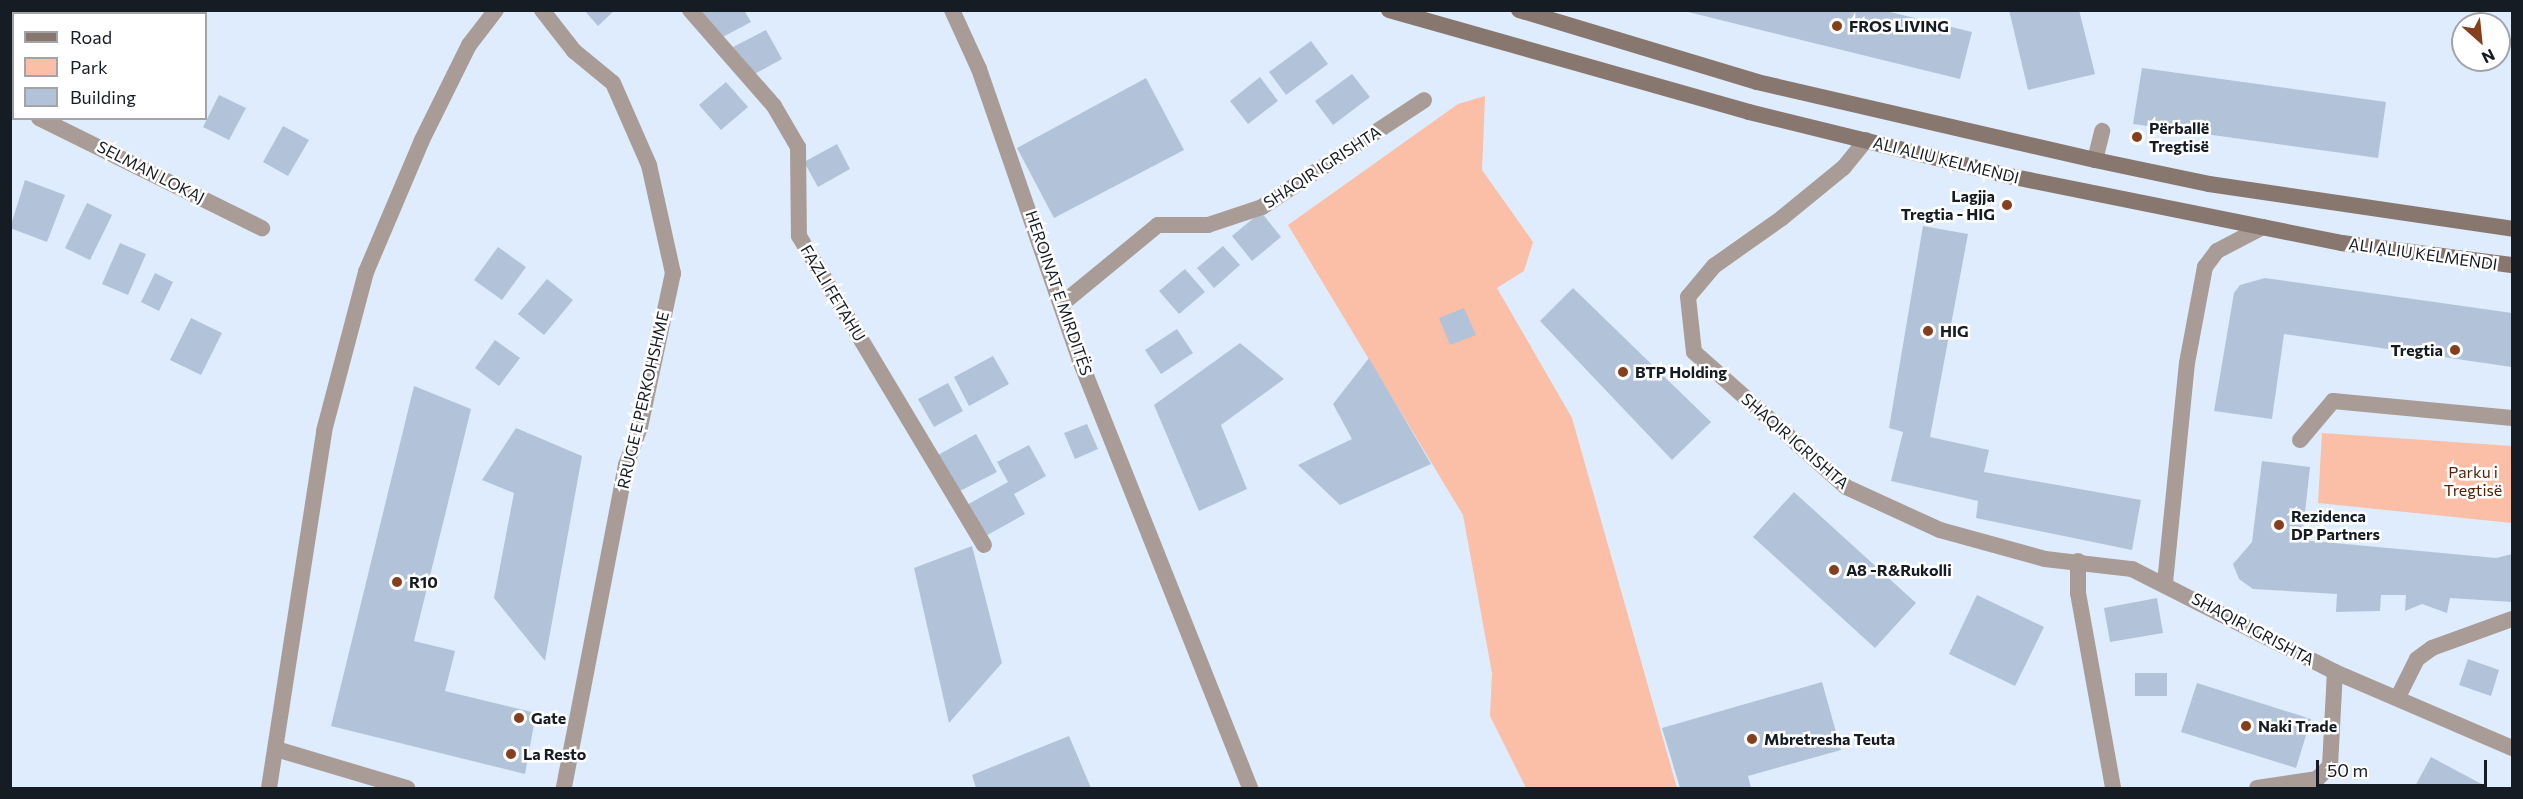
<!DOCTYPE html>
<meta charset="utf-8">
<style>
body{margin:0}
#map{position:relative;width:2523px;height:799px;overflow:hidden;background:#deecfe;font-family:Commissioner,sans-serif}
div>[style]{position:absolute}
.green>*{inset:0;background:#fabfa6}
.building>*{inset:0;background:#b2c3d9}
.minor>*{height:16px;margin:-8px;padding:0 8px;transform-origin:8px;border-radius:8px;background:#a99c97}
.secondary>*{height:16px;margin:-8px;padding:0 8px;transform-origin:8px;border-radius:8px;background:#88776f}
.dots>*{width:16px;height:16px;translate:-50% -50%;box-sizing:border-box;border:3px solid #fff;border-radius:50%}
span{translate:-50% -50%;white-space:nowrap;text-align:center;line-height:1.15;-webkit-text-stroke:5px #fff;paint-order:stroke}
.poi-label{font-size:16px;color:#161c24;font-weight:700}
.left{translate:0 -50%;text-align:left}
.right{translate:-100% -50%;text-align:right}
.street-label{font-size:16px;color:#161c24}
.park-label{font-size:16px;color:#562104}
.frame{position:absolute;inset:0;border:12px solid #161c24;pointer-events:none}
.legend{position:absolute;left:12px;top:12px;width:195px;height:108px;box-sizing:border-box;background:#fff;border:2px solid #a2a4a7;margin:0;padding:8px 10px;list-style:none;font-size:18px;color:#161c24}
.legend li{display:flex;align-items:center;gap:12px;height:30px}
.legend b{width:30px;border:2px solid #a2a4a7}
.north{position:absolute;left:2451px;top:12px;width:60px;height:60px;box-sizing:border-box;background:#fff;border:2px solid #a2a4a7;border-radius:50%;rotate:153deg;font-size:16px;font-weight:700;line-height:24px;text-align:center;color:#161c24}
.north::after{content:'';display:block;margin:auto;width:21px;height:27px;background:#863f1d;clip-path:polygon(50% 0,100% 100%,50% 72%,0 100%)}
.scale{position:absolute;left:2316px;top:760px;width:171px;height:27px;box-sizing:border-box;border:3px solid #161c24;border-top:0;padding-left:8px;font-size:18px;line-height:21px;white-space:nowrap;color:#161c24;-webkit-text-stroke:4px #fff;paint-order:stroke}
</style>
<div id="map">
<div class="green">
<div style="clip-path:polygon(1485px 96px,1482px 170px,1533px 242px,1524px 271px,1497px 288px,1572px 418px,1677px 788px,1526px 788px,1490px 716px,1492px 673px,1463px 515px,1288px 225px,1458px 104px)"></div>
<div style="clip-path:polygon(2322px 433px,2512px 446px,2512px 523px,2318px 503px)"></div>
</div>
<div class="building">
<div style="clip-path:polygon(10px 10px,25px 10px,14px 14px,11px 49px)"></div>
<div style="clip-path:polygon(584px 10px,615px 10px,598px 26px)"></div>
<div style="clip-path:polygon(701px 10px,744px 10px,751px 22px,717px 40px)"></div>
<div style="clip-path:polygon(1680px 10px,1882px 10px,1972px 32px,1960px 79px)"></div>
<div style="clip-path:polygon(2009px 10px,2079px 10px,2095px 74px,2028px 90px)"></div>
<div style="clip-path:polygon(766px 30px,782px 59px,749px 77px,733px 47px)"></div>
<div style="clip-path:polygon(1311px 41px,1328px 64px,1286px 95px,1269px 72px)"></div>
<div style="clip-path:polygon(2142px 68px,2386px 102px,2378px 158px,2133px 124px)"></div>
<div style="clip-path:polygon(1352px 74px,1370px 97px,1333px 125px,1315px 101px)"></div>
<div style="clip-path:polygon(1260px 77px,1278px 101px,1248px 124px,1230px 101px)"></div>
<div style="clip-path:polygon(1146px 78px,1184px 150px,1054px 218px,1017px 148px)"></div>
<div style="clip-path:polygon(726px 82px,748px 107px,721px 130px,699px 105px)"></div>
<div style="clip-path:polygon(219px 95px,246px 108px,229px 140px,203px 127px)"></div>
<div style="clip-path:polygon(283px 126px,309px 140px,288px 176px,263px 162px)"></div>
<div style="clip-path:polygon(837px 144px,850px 169px,818px 187px,804px 162px)"></div>
<div style="clip-path:polygon(25px 180px,65px 195px,47px 242px,10px 228px)"></div>
<div style="clip-path:polygon(87px 203px,112px 215px,90px 260px,65px 248px)"></div>
<div style="clip-path:polygon(1261px 212px,1281px 237px,1252px 261px,1232px 236px)"></div>
<div style="clip-path:polygon(1923px 226px,1968px 234px,1930px 437px,1989px 450px,1984px 472px,2141px 500px,2132px 550px,1976px 518px,1978px 501px,1891px 481px,1903px 432px,1889px 428px)"></div>
<div style="clip-path:polygon(120px 243px,146px 254px,128px 295px,102px 284px)"></div>
<div style="clip-path:polygon(1223px 246px,1240px 265px,1214px 288px,1197px 268px)"></div>
<div style="clip-path:polygon(498px 247px,526px 267px,502px 300px,474px 280px)"></div>
<div style="clip-path:polygon(1185px 269px,1205px 292px,1179px 314px,1159px 291px)"></div>
<div style="clip-path:polygon(155px 273px,173px 282px,159px 311px,141px 302px)"></div>
<div style="clip-path:polygon(2265px 278px,2512px 313px,2512px 367px,2284px 334px,2272px 419px,2214px 411px,2234px 293px,2240px 285px)"></div>
<div style="clip-path:polygon(547px 279px,573px 300px,544px 335px,518px 314px)"></div>
<div style="clip-path:polygon(1573px 288px,1711px 422px,1672px 460px,1540px 321px)"></div>
<div style="clip-path:polygon(1464px 308px,1476px 335px,1450px 345px,1439px 318px)"></div>
<div style="clip-path:polygon(191px 318px,222px 333px,201px 375px,170px 360px)"></div>
<div style="clip-path:polygon(1177px 329px,1193px 353px,1161px 374px,1145px 350px)"></div>
<div style="clip-path:polygon(495px 340px,520px 358px,499px 386px,475px 368px)"></div>
<div style="clip-path:polygon(1240px 343px,1284px 379px,1221px 425px,1247px 489px,1199px 511px,1154px 405px)"></div>
<div style="clip-path:polygon(993px 356px,1009px 384px,969px 406px,954px 377px)"></div>
<div style="clip-path:polygon(1369px 358px,1431px 464px,1340px 505px,1298px 465px,1352px 439px,1333px 404px)"></div>
<div style="clip-path:polygon(948px 383px,963px 411px,934px 427px,918px 399px)"></div>
<div style="clip-path:polygon(414px 386px,471px 409px,414px 641px,455px 651px,445px 691px,536px 713px,525px 774px,331px 726px)"></div>
<div style="clip-path:polygon(1087px 424px,1098px 449px,1075px 459px,1064px 433px)"></div>
<div style="clip-path:polygon(516px 428px,582px 456px,545px 661px,494px 598px,514px 493px,482px 480px)"></div>
<div style="clip-path:polygon(976px 434px,997px 472px,958px 492px,938px 455px)"></div>
<div style="clip-path:polygon(1029px 445px,1046px 476px,1014px 494px,1025px 514px,982px 538px,965px 506px,1008px 482px,997px 462px)"></div>
<div style="clip-path:polygon(2262px 461px,2310px 467px,2302px 540px,2496px 558px,2512px 554px,2512px 602px,2450px 598px,2447px 613px,2422px 604px,2405px 611px,2406px 595px,2381px 595px,2380px 611px,2336px 612px,2337px 594px,2253px 589px,2239px 579px,2233px 564px,2252px 542px)"></div>
<div style="clip-path:polygon(1794px 492px,1916px 603px,1875px 648px,1753px 537px)"></div>
<div style="clip-path:polygon(972px 546px,1002px 663px,949px 723px,914px 568px)"></div>
<div style="clip-path:polygon(1977px 595px,2044px 627px,2015px 686px,1949px 654px)"></div>
<div style="clip-path:polygon(2157px 598px,2163px 633px,2110px 642px,2104px 608px)"></div>
<div style="clip-path:polygon(2468px 659px,2499px 670px,2491px 696px,2459px 685px)"></div>
<div style="clip-path:polygon(2135px 673px,2167px 673px,2167px 696px,2135px 696px)"></div>
<div style="clip-path:polygon(1822px 682px,1841px 750px,1748px 776px,1751px 788px,1680px 788px,1662px 728px)"></div>
<div style="clip-path:polygon(2197px 683px,2311px 719px,2296px 768px,2181px 732px)"></div>
<div style="clip-path:polygon(1069px 736px,1091px 788px,976px 788px,972px 775px)"></div>
<div style="clip-path:polygon(2431px 757px,2489px 788px,2414px 788px)"></div>
</div>
<div class="minor">
<div style="left:542px;top:10px;width:52px;rotate:52deg"></div>
<div style="left:574px;top:51px;width:50px;rotate:39.4deg"></div>
<div style="left:613px;top:83px;width:90px;rotate:66.3deg"></div>
<div style="left:649px;top:165px;width:111px;rotate:77.5deg"></div>
<div style="left:673px;top:273px;width:157px;rotate:102.1deg"></div>
<div style="left:640px;top:427px;width:40px;rotate:110.2deg"></div>
<div style="left:626px;top:465px;width:329px;rotate:100.9deg"></div>
<div style="left:690px;top:10px;width:128px;rotate:48.8deg"></div>
<div style="left:774px;top:106px;width:48px;rotate:59.7deg"></div>
<div style="left:798px;top:147px;width:89px;rotate:89.4deg"></div>
<div style="left:799px;top:236px;width:360px;rotate:59.1deg"></div>
<div style="left:952px;top:10px;width:65px;rotate:65.4deg"></div>
<div style="left:979px;top:69px;width:306px;rotate:70.9deg"></div>
<div style="left:1079px;top:358px;width:463px;rotate:68.3deg"></div>
<div style="left:10px;top:106px;width:4px;rotate:27deg"></div>
<div style="left:39px;top:118px;width:249px;rotate:26.3deg"></div>
<div style="left:1866px;top:140px;width:36px;rotate:129deg"></div>
<div style="left:1843px;top:168px;width:79px;rotate:140.7deg"></div>
<div style="left:1782px;top:218px;width:83px;rotate:144.8deg"></div>
<div style="left:1714px;top:266px;width:40px;rotate:130deg"></div>
<div style="left:1688px;top:297px;width:55px;rotate:83.8deg"></div>
<div style="left:1694px;top:352px;width:203px;rotate:41.6deg"></div>
<div style="left:1846px;top:487px;width:103px;rotate:24.6deg"></div>
<div style="left:1940px;top:530px;width:109px;rotate:15.4deg"></div>
<div style="left:2045px;top:559px;width:88px;rotate:6.6deg"></div>
<div style="left:2132px;top:569px;width:228px;rotate:26.9deg"></div>
<div style="left:2335px;top:672px;width:193px;rotate:23.2deg"></div>
<div style="left:2095px;top:160px;width:30px;rotate:-76deg"></div>
<div style="left:1063px;top:303px;width:123px;rotate:-39.4deg"></div>
<div style="left:1158px;top:225px;width:50px"></div>
<div style="left:1208px;top:225px;width:57px;rotate:-18.4deg"></div>
<div style="left:1262px;top:207px;width:194px;rotate:-33.4deg"></div>
<div style="left:2300px;top:440px;width:51px;rotate:-49.8deg"></div>
<div style="left:2333px;top:401px;width:180px;rotate:5.4deg"></div>
<div style="left:2078px;top:561px;width:32px;rotate:90deg"></div>
<div style="left:2078px;top:593px;width:198px;rotate:79.8deg"></div>
<div style="left:2165px;top:583px;width:221px;rotate:-84.3deg"></div>
<div style="left:2187px;top:363px;width:98px;rotate:-79.4deg"></div>
<div style="left:2205px;top:267px;width:20px;rotate:-53deg"></div>
<div style="left:2217px;top:251px;width:52px;rotate:-27.6deg"></div>
<div style="left:2398px;top:697px;width:42px;rotate:-63.4deg"></div>
<div style="left:2417px;top:659px;width:19px;rotate:-36deg"></div>
<div style="left:2432px;top:648px;width:85px;rotate:-19.9deg"></div>
<div style="left:276px;top:749px;width:137px;rotate:16.6deg"></div>
<div style="left:269px;top:788px;width:361px;rotate:-81.2deg"></div>
<div style="left:324px;top:431px;width:164px;rotate:-75.2deg"></div>
<div style="left:366px;top:272px;width:143px;rotate:-67deg"></div>
<div style="left:422px;top:140px;width:106px;rotate:-63.7deg"></div>
<div style="left:469px;top:45px;width:44px;rotate:-52.4deg"></div>
<div style="left:2257px;top:788px;width:61px;rotate:-8.5deg"></div>
<div style="left:2317px;top:779px;width:18px;rotate:-45deg"></div>
<div style="left:2330px;top:766px;width:94px;rotate:-87deg"></div>
</div>
<div class="secondary">
<div style="left:1389px;top:10px;width:374px;rotate:15.8deg"></div>
<div style="left:1749px;top:112px;width:273px;rotate:13.8deg"></div>
<div style="left:2014px;top:177px;width:335px;rotate:11.4deg"></div>
<div style="left:2342px;top:243px;width:171px;rotate:7.4deg"></div>
<div style="left:1519px;top:10px;width:249px;rotate:16.8deg"></div>
<div style="left:1757px;top:82px;width:347px;rotate:13deg"></div>
<div style="left:2095px;top:160px;width:116px;rotate:11.9deg"></div>
<div style="left:2209px;top:184px;width:306px;rotate:8.4deg"></div>
</div>
<div class="dots">
<div style="left:1837px;top:26px;background:#863f1d"></div>
<div style="left:2137px;top:137px;background:#863f1d"></div>
<div style="left:2007px;top:205px;background:#863f1d"></div>
<div style="left:1928px;top:331px;background:#863f1d"></div>
<div style="left:2455px;top:350px;background:#863f1d"></div>
<div style="left:1623px;top:372px;background:#863f1d"></div>
<div style="left:2279px;top:525px;background:#863f1d"></div>
<div style="left:1834px;top:570px;background:#863f1d"></div>
<div style="left:397px;top:582px;background:#863f1d"></div>
<div style="left:519px;top:718px;background:#863f1d"></div>
<div style="left:2246px;top:726px;background:#863f1d"></div>
<div style="left:1752px;top:739px;background:#863f1d"></div>
<div style="left:511px;top:754px;background:#863f1d"></div>
</div>
<div class="poi-label">
<span class="left" style="left:1849px;top:26px">FROS LIVING</span>
<span class="left" style="left:2149px;top:137px">Përballë<br>Tregtisë</span>
<span class="right" style="left:1995px;top:205px">Lagjja<br>Tregtia - HIG</span>
<span class="left" style="left:1940px;top:331px">HIG</span>
<span class="right" style="left:2443px;top:350px">Tregtia</span>
<span class="left" style="left:1635px;top:372px">BTP Holding</span>
<span class="left" style="left:2291px;top:525px">Rezidenca<br>DP Partners</span>
<span class="left" style="left:1846px;top:570px">A8 -R&amp;Rukolli</span>
<span class="left" style="left:409px;top:582px">R10</span>
<span class="left" style="left:531px;top:718px">Gate</span>
<span class="left" style="left:2258px;top:726px">Naki Trade</span>
<span class="left" style="left:1764px;top:739px">Mbretresha Teuta</span>
<span class="left" style="left:523px;top:754px">La Resto</span>
</div>
<div class="street-label">
<span style="left:1946px;top:160px;rotate:14deg">ALI ALIU KELMENDI</span>
<span style="left:1322px;top:167px;rotate:-33deg">SHAQIR IGRISHTA</span>
<span style="left:151px;top:172px;rotate:27deg">SELMAN LOKAJ</span>
<span style="left:2423px;top:254px;rotate:8deg">ALI ALIU KELMENDI</span>
<span style="left:833px;top:293px;rotate:59deg">FAZLI FETAHU</span>
<span style="left:1059px;top:293px;rotate:71deg">HEROINAT E MIRDITËS</span>
<span style="left:643px;top:400px;rotate:-77deg">RRUGE E PERKOHSHME</span>
<span style="left:1795px;top:441px;rotate:41deg">SHAQIR IGRISHTA</span>
<span style="left:2253px;top:629px;rotate:28deg">SHAQIR IGRISHTA</span>
</div>
<div class="park-label">
<span style="left:2473px;top:481px">Parku i<br>Tregtisë</span>
</div>
<div class="frame"></div>
<ul class="legend">
<li><b style="height:8px;background:#88776f"></b>Road</li>
<li><b style="height:16px;background:#fabfa6"></b>Park</li>
<li><b style="height:16px;background:#b2c3d9"></b>Building</li>
</ul>
<div class="north">N</div>
<div class="scale">50 m</div>
</div>
